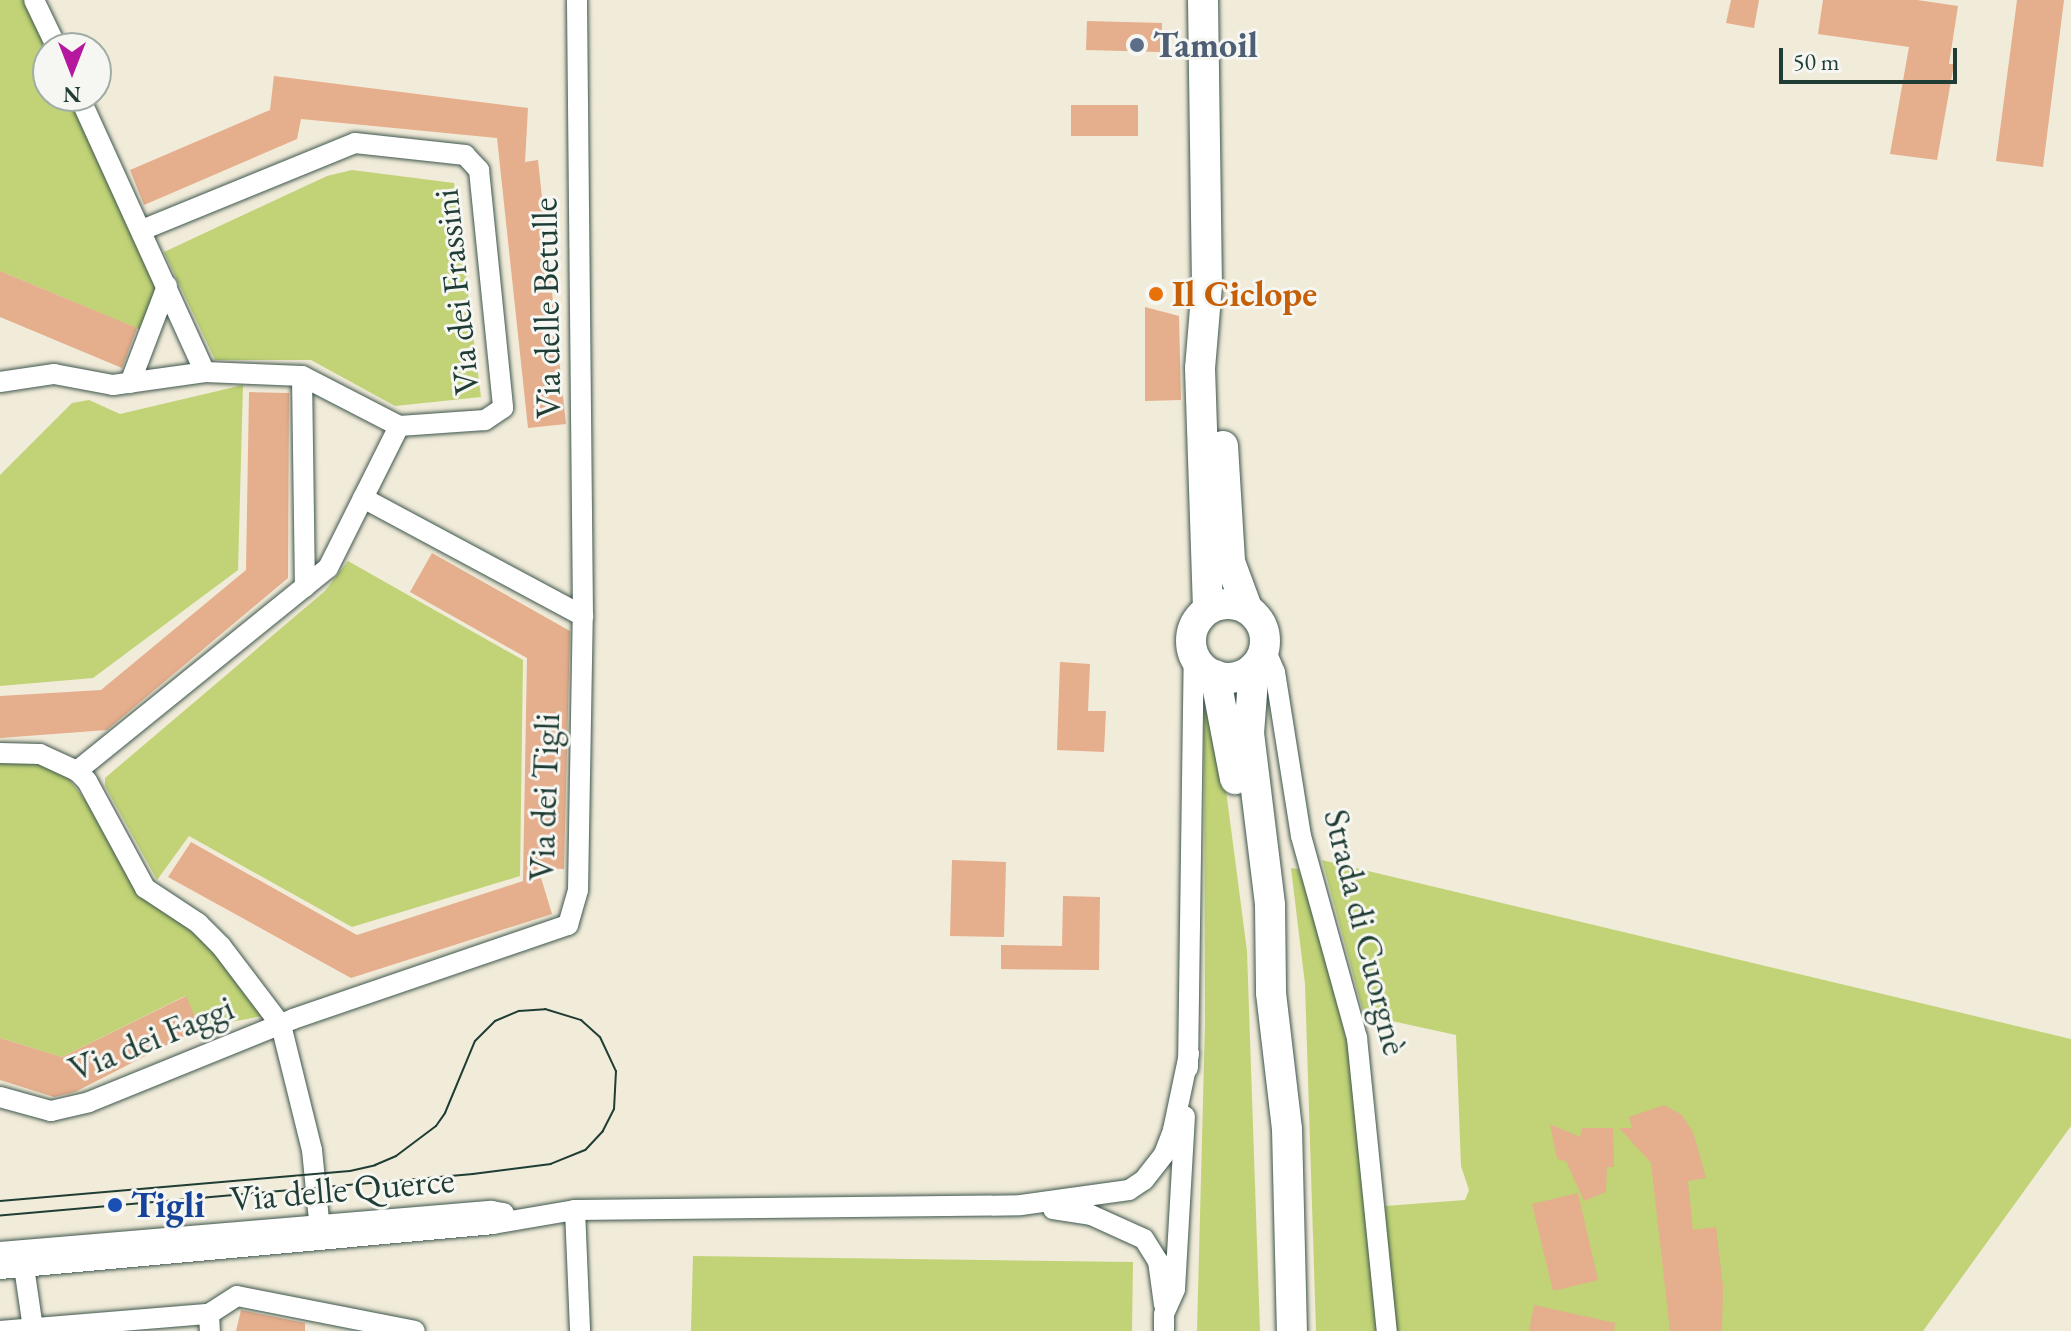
<!DOCTYPE html>
<meta charset="utf-8">
<style>
body{margin:0}
#map{position:relative;width:2071px;height:1331px;overflow:hidden;background:#f1ebd9;font-family:"EB Garamond",serif}
div>[style]{position:absolute}
.green>*{inset:0;background:#c1d376}
.building>*{inset:0;background:#e5ae8c}
.roads{filter:drop-shadow(0 0 2px #3e574d) drop-shadow(0 0 2px #3e574d)}
.street>*{height:20px;margin:-10px;padding:0 10px;transform-origin:10px;border-radius:10px;background:#fff}
.secondary>*{height:30px;margin:-15px;padding:0 15px;transform-origin:15px;border-radius:15px;background:#fff}
.secondary>.ring{margin:-15px;padding:0;box-sizing:content-box;background:none;border:30px solid #fff;border-radius:50%}
.tram>*{height:2px;margin:-1px;padding:0 1px;transform-origin:1px;border-radius:1px;background:#1f3d34}
.dots>*{width:22px;height:22px;translate:-50% -50%;box-sizing:border-box;border:4px solid #f6f6f2;border-radius:50%}
span{translate:-50% -50%;white-space:nowrap;text-align:center;line-height:1.15;-webkit-text-stroke:6px #f6f6f2;paint-order:stroke}
.service-label{font-size:36px;color:#4e5e75;font-weight:700}
.left{translate:0 -50%;text-align:left}
.street-label{font-size:36px;color:#1f3d34}
.food-label{font-size:36px;color:#c56008;font-weight:700}
.transit-label{font-size:36px;color:#164399;font-weight:700}
.north{position:absolute;left:32px;top:32px;width:80px;height:80px;box-sizing:border-box;background:#f6f6f2;border:2px solid #a0aca6;border-radius:50%;rotate:180deg;font-size:22px;font-weight:700;line-height:32px;text-align:center;color:#1f3d34}
.north::after{content:'';display:block;margin:auto;width:28px;height:36px;background:#b5179e;clip-path:polygon(50% 0,100% 100%,50% 72%,0 100%)}
.scale{position:absolute;left:1779px;top:48px;width:178px;height:36px;box-sizing:border-box;border:4px solid #1f3d34;border-top:0;padding-left:10px;font-size:24px;line-height:28px;white-space:nowrap;color:#1f3d34;-webkit-text-stroke:6px #f6f6f2;paint-order:stroke}
</style>
<div id="map">
<div class="green">
<div style="clip-path:polygon(0 0,26px 0,48px 48px,48px 96px,70px 96px,157px 290px,141px 330px,0 271px)"></div>
<div style="clip-path:polygon(352px 170px,454px 183px,481px 397px,395px 406px,311px 360px,215px 360px,164px 252px,327px 176px)"></div>
<div style="clip-path:polygon(243px 385px,238px 570px,93px 678px,0 686px,0 475px,72px 403px,89px 400px,120px 414px)"></div>
<div style="clip-path:polygon(348px 561px,523px 660px,520px 876px,352px 927px,189px 836px,157px 880px,105px 786px,105px 778px,325px 591px)"></div>
<div style="clip-path:polygon(1204px 710px,1218px 729px,1247px 951px,1260px 1331px,1197px 1331px,1205px 1024px)"></div>
<div style="clip-path:polygon(0 762px,49px 764px,68px 778px,90px 806px,139px 895px,200px 936px,267px 1015px,200px 1028px,185px 996px,62px 1057px,0 1038px)"></div>
<div style="clip-path:polygon(1322px 860px,2071px 1039px,2071px 1126px,1923px 1331px,1395px 1331px,1385px 1206px,1465px 1200px,1469px 1190px,1461px 1166px,1456px 1035px,1364px 1015px)"></div>
<div style="clip-path:polygon(1291px 868px,1298px 869px,1308px 892px,1350px 1054px,1377px 1331px,1316px 1331px,1305px 984px)"></div>
<div style="clip-path:polygon(693px 1256px,1133px 1262px,1132px 1331px,691px 1331px)"></div>
</div>
<div class="building">
<div style="clip-path:polygon(1731px 0,1759px 0,1754px 28px,1726px 23px)"></div>
<div style="clip-path:polygon(1823px 0,1917px 0,1958px 6px,1949px 64px,1954px 64px,1937px 160px,1890px 154px,1909px 47px,1818px 34px)"></div>
<div style="clip-path:polygon(2017px 0,2064px 0,2043px 167px,1996px 161px)"></div>
<div style="clip-path:polygon(1087px 21px,1162px 23px,1161px 52px,1086px 50px)"></div>
<div style="clip-path:polygon(274px 76px,528px 108px,525px 162px,538px 160px,566px 424px,528px 428px,497px 138px,301px 119px,297px 139px,144px 205px,130px 170px,270px 110px)"></div>
<div style="clip-path:polygon(1071px 105px,1138px 105px,1138px 136px,1071px 136px)"></div>
<div style="clip-path:polygon(0 271px,137px 328px,122px 368px,0 317px)"></div>
<div style="clip-path:polygon(1145px 307px,1179px 316px,1181px 400px,1145px 401px)"></div>
<div style="clip-path:polygon(249px 392px,289px 393px,288px 578px,107px 730px,0 738px,0 696px,101px 690px,246px 570px)"></div>
<div style="clip-path:polygon(432px 553px,570px 631px,564px 869px,538px 868px,552px 914px,351px 978px,168px 877px,191px 842px,357px 935px,523px 881px,527px 658px,410px 592px)"></div>
<div style="clip-path:polygon(1060px 662px,1090px 664px,1088px 711px,1106px 711px,1104px 752px,1057px 750px)"></div>
<div style="clip-path:polygon(952px 860px,1006px 862px,1004px 937px,950px 936px)"></div>
<div style="clip-path:polygon(1063px 896px,1100px 897px,1099px 970px,1001px 969px,1001px 945px,1062px 946px)"></div>
<div style="clip-path:polygon(186px 996px,200px 1028px,75px 1092px,54px 1097px,0 1080px,0 1038px,62px 1057px)"></div>
<div style="clip-path:polygon(1664px 1105px,1682px 1115px,1693px 1132px,1706px 1178px,1688px 1181px,1693px 1230px,1716px 1227px,1723px 1287px,1722px 1331px,1670px 1331px,1651px 1163px,1619px 1128px,1632px 1128px,1629px 1117px)"></div>
<div style="clip-path:polygon(1550px 1124px,1580px 1137px,1582px 1128px,1613px 1128px,1614px 1167px,1607px 1167px,1606px 1192px,1584px 1201px,1566px 1161px,1557px 1159px)"></div>
<div style="clip-path:polygon(1578px 1193px,1598px 1280px,1553px 1291px,1532px 1204px)"></div>
<div style="clip-path:polygon(1534px 1305px,1615px 1323px,1614px 1331px,1529px 1331px)"></div>
<div style="clip-path:polygon(241px 1310px,305px 1323px,305px 1331px,236px 1331px)"></div>
</div>
<div class="roads">
<div class="street">
<div style="left:34px;top:0;width:53px;rotate:64.4deg"></div>
<div style="left:79px;top:96px;width:303px;rotate:65.5deg"></div>
<div style="left:142px;top:230px;width:230px;rotate:-22.2deg"></div>
<div style="left:355px;top:143px;width:111px;rotate:6.2deg"></div>
<div style="left:465px;top:155px;width:21px;rotate:47deg"></div>
<div style="left:479px;top:170px;width:239px;rotate:84.2deg"></div>
<div style="left:503px;top:408px;width:22px;rotate:146deg"></div>
<div style="left:485px;top:420px;width:86px;rotate:176deg"></div>
<div style="left:399px;top:426px;width:109px;rotate:-152.7deg"></div>
<div style="left:0;top:382px;width:55px;rotate:-8.4deg"></div>
<div style="left:54px;top:374px;width:60px;rotate:10.6deg"></div>
<div style="left:113px;top:385px;width:93px;rotate:-8deg"></div>
<div style="left:205px;top:372px;width:97px;rotate:2.4deg"></div>
<div style="left:302px;top:376px;width:211px;rotate:89.2deg"></div>
<div style="left:130px;top:383px;width:104px;rotate:-69.1deg"></div>
<div style="left:363px;top:498px;width:250px;rotate:28.2deg"></div>
<div style="left:1265px;top:649px;width:25px;rotate:67deg"></div>
<div style="left:1275px;top:672px;width:166px;rotate:81deg"></div>
<div style="left:1301px;top:836px;width:210px;rotate:74.5deg"></div>
<div style="left:1357px;top:1038px;width:295px;rotate:84.2deg"></div>
<div style="left:0;top:753px;width:40px;rotate:1.4deg"></div>
<div style="left:40px;top:754px;width:41px;rotate:24.7deg"></div>
<div style="left:77px;top:771px;width:14px;rotate:45deg"></div>
<div style="left:87px;top:781px;width:122px;rotate:61.5deg"></div>
<div style="left:145px;top:888px;width:64px;rotate:33.4deg"></div>
<div style="left:198px;top:923px;width:33px;rotate:45deg"></div>
<div style="left:221px;top:946px;width:99px;rotate:52.8deg"></div>
<div style="left:281px;top:1025px;width:129px;rotate:76.1deg"></div>
<div style="left:312px;top:1150px;width:90px;rotate:84.3deg"></div>
<div style="left:77px;top:771px;width:323px;rotate:-39deg"></div>
<div style="left:328px;top:568px;width:159px;rotate:-63.4deg"></div>
<div style="left:1188px;top:1068px;width:412px;rotate:-89.2deg"></div>
<div style="left:0;top:1097px;width:53px;rotate:15.4deg"></div>
<div style="left:51px;top:1111px;width:39px;rotate:-13deg"></div>
<div style="left:89px;top:1102px;width:220px;rotate:-22.1deg"></div>
<div style="left:293px;top:1019px;width:291px;rotate:-18.9deg"></div>
<div style="left:568px;top:925px;width:36px;rotate:-74deg"></div>
<div style="left:578px;top:890px;width:274px;rotate:-89deg"></div>
<div style="left:583px;top:616px;width:616px;rotate:-90.56deg"></div>
<div style="left:1053px;top:1209px;width:38px;rotate:9deg"></div>
<div style="left:1091px;top:1215px;width:58px;rotate:24.4deg"></div>
<div style="left:1144px;top:1239px;width:26px;rotate:58deg"></div>
<div style="left:1158px;top:1261px;width:44px;rotate:82.2deg"></div>
<div style="left:575px;top:1210px;width:121px;rotate:87.6deg"></div>
<div style="left:0;top:1252px;width:493px;rotate:-4.8deg"></div>
<div style="left:491px;top:1211px;width:13px;rotate:9deg"></div>
<div style="left:22px;top:1253px;width:76px;rotate:81.7deg"></div>
<div style="left:0;top:1269px;width:495px;rotate:-5.2deg"></div>
<div style="left:493px;top:1224px;width:83px;rotate:-9.7deg"></div>
<div style="left:575px;top:1210px;width:446px;rotate:-0.6deg"></div>
<div style="left:1021px;top:1205px;width:109px;rotate:-7.9deg"></div>
<div style="left:1129px;top:1190px;width:18px;rotate:-34deg"></div>
<div style="left:1144px;top:1180px;width:33px;rotate:-52deg"></div>
<div style="left:1164px;top:1154px;width:26px;rotate:-69deg"></div>
<div style="left:1173px;top:1130px;width:78px;rotate:-78.1deg"></div>
<div style="left:209px;top:1314px;width:33px;rotate:-33deg"></div>
<div style="left:237px;top:1296px;width:181px;rotate:11.1deg"></div>
<div style="left:0;top:1331px;width:210px;rotate:-4.7deg"></div>
<div style="left:209px;top:1314px;width:17px;rotate:87deg"></div>
<div style="left:1164px;top:1331px;width:17px;rotate:-90deg"></div>
<div style="left:1164px;top:1314px;width:27px;rotate:-66deg"></div>
<div style="left:1175px;top:1289px;width:173px;rotate:-86.7deg"></div>
</div>
<div class="secondary">
<div style="left:1203px;top:0;width:285px;rotate:89.2deg"></div>
<div style="left:1207px;top:285px;width:83px;rotate:94.8deg"></div>
<div style="left:1200px;top:368px;width:241px;rotate:88.1deg"></div>
<div style="left:1223px;top:446px;width:116px;rotate:86.5deg"></div>
<div style="left:1230px;top:562px;width:49px;rotate:69.7deg"></div>
<div class="ring" style="left:1191px;top:604px;width:44px;height:44px"></div>
<div style="left:1254px;top:667px;width:66px;rotate:94.3deg"></div>
<div style="left:1249px;top:733px;width:173px;rotate:83deg"></div>
<div style="left:1270px;top:905px;width:88px;rotate:89.3deg"></div>
<div style="left:1271px;top:993px;width:137px;rotate:83.3deg"></div>
<div style="left:1287px;top:1129px;width:202px;rotate:88.6deg"></div>
<div style="left:1215px;top:675px;width:106px;rotate:79.1deg"></div>
</div>
</div>
<div class="tram">
<div style="left:0;top:1201px;width:351px;rotate:-4.9deg"></div>
<div style="left:350px;top:1171px;width:26px;rotate:-13deg"></div>
<div style="left:375px;top:1165px;width:23px;rotate:-23deg"></div>
<div style="left:396px;top:1156px;width:50px;rotate:-36.9deg"></div>
<div style="left:436px;top:1126px;width:16px;rotate:-55deg"></div>
<div style="left:445px;top:1113px;width:78px;rotate:-67.4deg"></div>
<div style="left:475px;top:1041px;width:28px;rotate:-45deg"></div>
<div style="left:495px;top:1021px;width:26px;rotate:-23deg"></div>
<div style="left:519px;top:1011px;width:26px;rotate:-4deg"></div>
<div style="left:545px;top:1009px;width:38px;rotate:17deg"></div>
<div style="left:581px;top:1020px;width:25px;rotate:42deg"></div>
<div style="left:600px;top:1037px;width:38px;rotate:65deg"></div>
<div style="left:616px;top:1071px;width:38px;rotate:93deg"></div>
<div style="left:614px;top:1109px;width:25px;rotate:117deg"></div>
<div style="left:603px;top:1131px;width:26px;rotate:133deg"></div>
<div style="left:585px;top:1150px;width:37px;rotate:158deg"></div>
<div style="left:551px;top:1164px;width:79px;rotate:172.7deg"></div>
<div style="left:473px;top:1174px;width:475px;rotate:175deg"></div>
</div>
<div class="dots">
<div style="left:1137px;top:45px;background:#5c6f8a"></div>
<div style="left:1156px;top:294px;background:#e8710a"></div>
<div style="left:115px;top:1205px;background:#1a4fb4"></div>
</div>
<div class="service-label">
<span class="left" style="left:1153px;top:45px">Tamoil</span>
</div>
<div class="street-label">
<span style="left:456px;top:292px;rotate:-96deg">Via dei Frassini</span>
<span style="left:546px;top:308px;rotate:-91deg">Via delle Betulle</span>
<span style="left:544px;top:797px;rotate:-88deg">Via dei Tigli</span>
<span style="left:1366px;top:932px;rotate:76deg">Strada di Cuorgnè</span>
<span style="left:151px;top:1038px;rotate:-22deg">Via dei Faggi</span>
<span style="left:342px;top:1189px;rotate:-5deg">Via delle Querce</span>
</div>
<div class="food-label">
<span class="left" style="left:1172px;top:294px">Il Ciclope</span>
</div>
<div class="transit-label">
<span class="left" style="left:131px;top:1205px">Tigli</span>
</div>
<div class="north">N</div>
<div class="scale">50 m</div>
</div>
